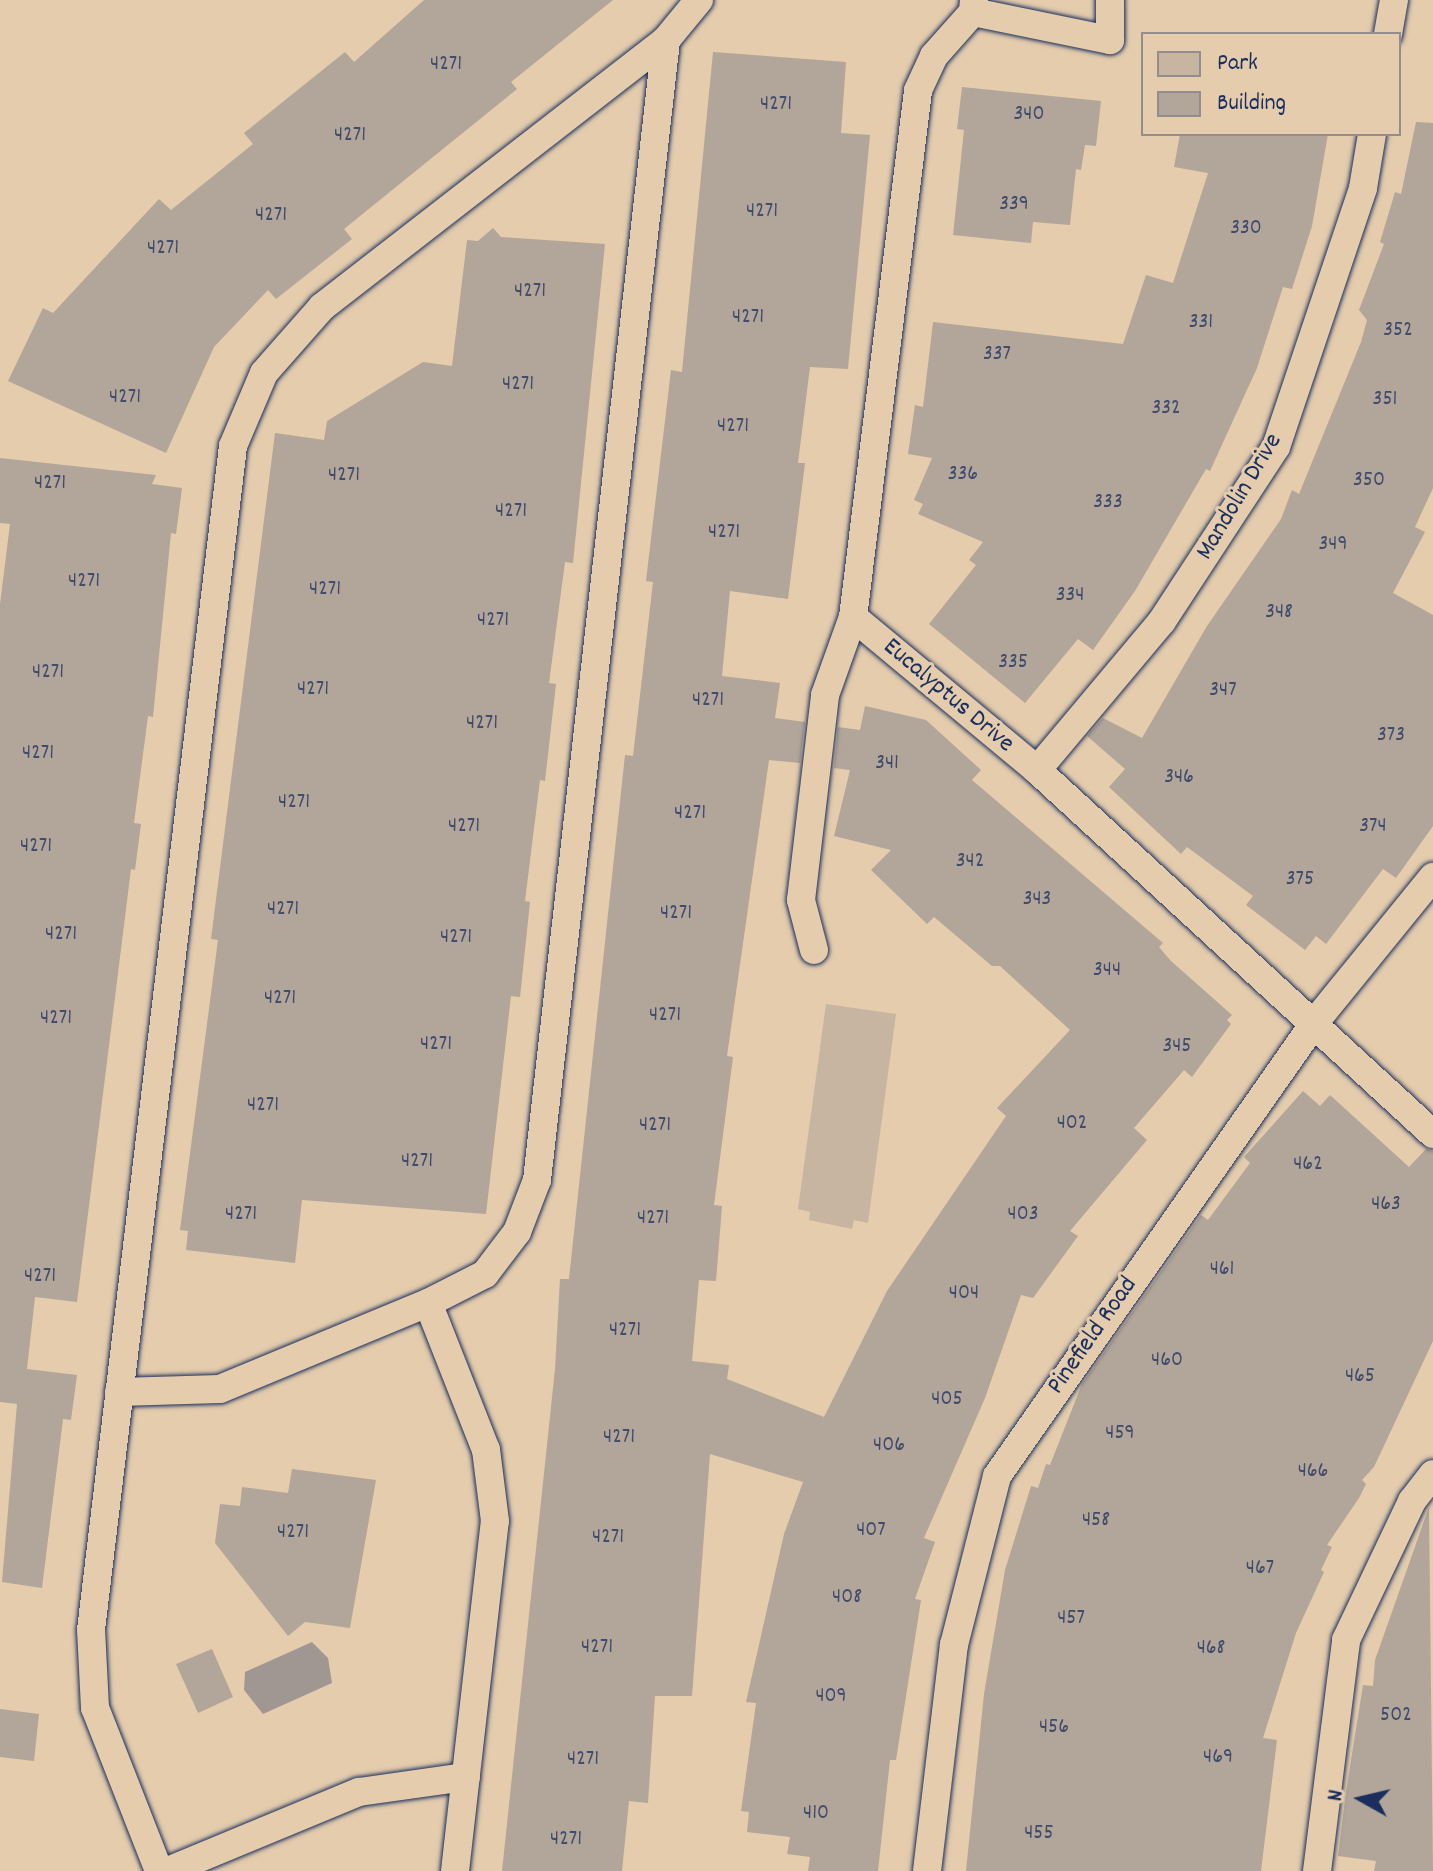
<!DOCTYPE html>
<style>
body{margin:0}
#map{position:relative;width:1433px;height:1871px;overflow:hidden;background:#e4ccad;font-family:Dekko,sans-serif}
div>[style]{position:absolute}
.green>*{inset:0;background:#c7b5a1}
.water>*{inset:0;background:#a09692}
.building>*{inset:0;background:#b2a599}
.roads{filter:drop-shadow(0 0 2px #1b2f5e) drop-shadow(0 0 2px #1b2f5e)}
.service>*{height:28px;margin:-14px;padding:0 14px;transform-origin:14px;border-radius:14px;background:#e4ccad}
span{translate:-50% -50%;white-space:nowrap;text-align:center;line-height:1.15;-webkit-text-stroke:6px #e4ccad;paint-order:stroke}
.number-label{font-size:22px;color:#414c6d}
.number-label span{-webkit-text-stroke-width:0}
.street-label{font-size:26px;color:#1b2f5e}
.legend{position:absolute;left:1141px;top:32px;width:260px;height:104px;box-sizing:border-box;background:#e4ccad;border:2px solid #948d8d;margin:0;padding:10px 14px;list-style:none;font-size:24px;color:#1b2f5e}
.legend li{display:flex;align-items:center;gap:16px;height:40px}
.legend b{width:40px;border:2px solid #948d8d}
.north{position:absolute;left:1321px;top:1759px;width:80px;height:80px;-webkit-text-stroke:6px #e4ccad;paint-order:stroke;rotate:278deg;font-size:22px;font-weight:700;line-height:32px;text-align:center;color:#1b2f5e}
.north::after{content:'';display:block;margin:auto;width:28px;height:36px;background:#1b2f5e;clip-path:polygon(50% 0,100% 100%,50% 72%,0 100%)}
</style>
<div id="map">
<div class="green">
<div style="clip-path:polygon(826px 1004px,896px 1014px,868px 1223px,854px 1220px,852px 1229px,809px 1220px,810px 1212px,798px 1209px)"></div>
</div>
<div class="water">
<div style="clip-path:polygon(312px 1642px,328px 1658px,332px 1683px,263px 1714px,244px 1690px,245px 1672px)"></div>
</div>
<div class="building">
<div style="clip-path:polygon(424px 0,613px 0,511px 82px,517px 89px,344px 229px,352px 239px,276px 299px,268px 290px,214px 347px,166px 453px,8px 381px,43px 308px,53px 313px,159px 199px,171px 210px,253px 144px,244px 133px,345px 52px,354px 62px)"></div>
<div style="clip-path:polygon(713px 52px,846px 62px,841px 133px,870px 135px,848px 369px,810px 367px,798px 463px,805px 463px,788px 599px,730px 591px,722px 676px,780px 683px,775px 718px,805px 722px,800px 763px,769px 760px,727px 1056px,733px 1057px,714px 1205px,722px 1206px,716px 1281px,699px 1280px,692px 1361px,729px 1365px,727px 1379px,824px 1417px,887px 1291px,1006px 1116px,997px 1108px,1070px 1030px,1000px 966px,992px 966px,934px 917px,927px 924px,871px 870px,891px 850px,834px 836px,850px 770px,834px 768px,838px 727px,860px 730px,865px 706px,926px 720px,981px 770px,972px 780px,1163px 943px,1159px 947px,1171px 961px,1232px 1015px,1227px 1020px,1231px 1024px,1192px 1077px,1184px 1070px,1134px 1128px,1147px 1140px,1070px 1231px,1078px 1236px,1033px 1298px,1021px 1295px,985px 1398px,924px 1538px,935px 1542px,915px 1599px,921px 1600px,896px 1760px,890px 1760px,878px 1871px,808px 1871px,810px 1857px,787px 1854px,790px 1837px,747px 1832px,749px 1812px,741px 1811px,756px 1703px,746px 1702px,784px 1534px,803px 1482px,710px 1454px,692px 1696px,655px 1696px,648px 1803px,629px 1801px,622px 1871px,502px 1871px,555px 1369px,560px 1279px,569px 1279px,625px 755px,633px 756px,653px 582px,646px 581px,671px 370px,682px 372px)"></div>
<div style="clip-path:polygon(962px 87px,1101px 101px,1096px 146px,1085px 145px,1081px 170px,1076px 169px,1070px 225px,1033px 222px,1031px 243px,953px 235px,964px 130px,957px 129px)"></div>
<div style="clip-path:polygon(1416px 122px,1433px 123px,1433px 488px,1415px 527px,1425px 532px,1393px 593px,1433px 615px,1433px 826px,1396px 878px,1383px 869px,1326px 944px,1316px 936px,1305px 950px,1246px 905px,1253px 896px,1187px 847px,1181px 854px,1109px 787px,1125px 769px,1087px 736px,1103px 718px,1142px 738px,1207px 626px,1281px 519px,1292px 490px,1299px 494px,1361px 342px,1367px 320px,1359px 310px,1384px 244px,1380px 242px,1395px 192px,1401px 194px)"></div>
<div style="clip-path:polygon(1180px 134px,1328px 134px,1312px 226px,1292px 289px,1283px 287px,1257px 368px,1210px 471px,1206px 469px,1135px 591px,1093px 650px,1078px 639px,1025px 703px,929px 624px,976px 565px,969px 560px,983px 542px,918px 514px,923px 504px,914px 500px,932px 458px,908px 454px,915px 405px,923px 407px,933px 322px,1123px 344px,1146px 275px,1173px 283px,1208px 173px,1174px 167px)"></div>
<div style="clip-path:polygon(493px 228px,501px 237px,605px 244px,573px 563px,565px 562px,549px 683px,556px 684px,545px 781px,540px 780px,525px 901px,530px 902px,520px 997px,511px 996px,486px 1214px,302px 1200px,295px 1263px,186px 1250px,188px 1231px,180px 1230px,218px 940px,211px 939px,275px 433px,324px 440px,327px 421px,423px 362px,452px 366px,467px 240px,478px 241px)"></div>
<div style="clip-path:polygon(0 458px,156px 475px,152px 484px,182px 488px,176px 534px,171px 533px,153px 717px,148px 716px,134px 823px,141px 824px,135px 870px,131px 869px,77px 1302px,35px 1297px,27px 1369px,77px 1375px,71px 1420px,63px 1419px,42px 1588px,2px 1582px,17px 1404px,0 1402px,0 604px,10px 524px,0 523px)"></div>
<div style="clip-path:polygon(1303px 1091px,1320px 1106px,1330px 1095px,1409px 1167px,1426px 1149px,1433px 1151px,1433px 1341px,1374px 1467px,1362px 1480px,1366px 1484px,1359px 1498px,1327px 1545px,1332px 1547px,1321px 1570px,1324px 1572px,1296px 1633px,1263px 1738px,1277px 1740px,1261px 1871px,966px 1871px,984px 1694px,1005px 1570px,1031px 1486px,1038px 1488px,1046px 1464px,1050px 1465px,1082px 1384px,1201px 1215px,1208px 1220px,1250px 1163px,1244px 1157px)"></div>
<div style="clip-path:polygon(292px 1469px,376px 1480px,350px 1628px,305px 1622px,288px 1636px,215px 1543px,220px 1504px,240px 1506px,242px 1487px,288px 1493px)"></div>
<div style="clip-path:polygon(1429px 1507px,1433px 1871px,1374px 1871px,1376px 1861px,1338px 1856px,1346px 1792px,1363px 1685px,1373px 1686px,1375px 1660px)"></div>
<div style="clip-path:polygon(212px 1649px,233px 1697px,198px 1713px,176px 1664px)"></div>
<div style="clip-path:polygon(0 1709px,39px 1714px,34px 1761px,0 1757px)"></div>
</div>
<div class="roads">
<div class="service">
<div style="left:974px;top:0;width:12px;rotate:95deg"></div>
<div style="left:973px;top:12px;width:59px;rotate:131.6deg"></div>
<div style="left:934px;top:56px;width:38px;rotate:115deg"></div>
<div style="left:918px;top:91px;width:530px;rotate:97.04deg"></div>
<div style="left:853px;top:617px;width:239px;rotate:39.7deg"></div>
<div style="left:1037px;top:770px;width:538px;rotate:42.59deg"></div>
<div style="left:973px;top:12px;width:140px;rotate:11.6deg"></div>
<div style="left:1110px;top:40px;width:40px;rotate:-90deg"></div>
<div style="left:1388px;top:34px;width:35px;rotate:-80deg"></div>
<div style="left:1037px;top:770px;width:194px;rotate:-50deg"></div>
<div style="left:1162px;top:621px;width:208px;rotate:-56.8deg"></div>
<div style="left:1276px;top:447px;width:273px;rotate:-71.4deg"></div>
<div style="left:1363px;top:188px;width:55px;rotate:-80.5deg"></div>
<div style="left:814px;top:950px;width:52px;rotate:-104.6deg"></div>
<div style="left:801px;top:900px;width:206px;rotate:-83.3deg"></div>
<div style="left:825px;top:695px;width:83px;rotate:-70.3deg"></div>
<div style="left:119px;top:1392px;width:101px;rotate:-1.7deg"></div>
<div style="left:220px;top:1389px;width:225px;rotate:-22.5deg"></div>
<div style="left:159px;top:1871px;width:175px;rotate:-111.4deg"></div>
<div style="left:95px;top:1708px;width:78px;rotate:-92.9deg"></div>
<div style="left:91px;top:1630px;width:1192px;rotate:-83.16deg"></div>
<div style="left:233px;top:446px;width:79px;rotate:-67deg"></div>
<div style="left:264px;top:373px;width:88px;rotate:-48.7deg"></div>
<div style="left:322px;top:307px;width:435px;rotate:-37.8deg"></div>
<div style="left:666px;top:40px;width:52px;rotate:-50.5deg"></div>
<div style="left:168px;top:1871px;width:207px;rotate:-22.5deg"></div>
<div style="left:359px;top:1792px;width:108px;rotate:-8deg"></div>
<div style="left:455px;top:1871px;width:352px;rotate:-83.5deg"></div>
<div style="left:495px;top:1521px;width:72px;rotate:-97.2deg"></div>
<div style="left:486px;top:1450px;width:158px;rotate:-111.5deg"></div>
<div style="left:428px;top:1303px;width:64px;rotate:-27deg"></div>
<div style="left:485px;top:1274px;width:53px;rotate:-52.7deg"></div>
<div style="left:517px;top:1232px;width:56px;rotate:-69deg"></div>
<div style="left:537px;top:1180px;width:1147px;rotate:-83.54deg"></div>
<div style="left:927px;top:1871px;width:228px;rotate:-83.2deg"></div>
<div style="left:954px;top:1645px;width:174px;rotate:-75.7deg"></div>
<div style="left:997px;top:1476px;width:554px;rotate:-54.99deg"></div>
<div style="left:1315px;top:1022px;width:187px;rotate:-50.9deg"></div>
<div style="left:1317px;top:1871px;width:233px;rotate:-82.8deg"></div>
<div style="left:1346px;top:1640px;width:154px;rotate:-64.6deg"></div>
<div style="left:1412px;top:1501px;width:34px;rotate:-52deg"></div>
</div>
</div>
<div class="number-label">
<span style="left:446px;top:65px">4271</span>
<span style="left:776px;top:105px">4271</span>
<span style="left:1029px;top:115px">340</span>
<span style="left:350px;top:136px">4271</span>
<span style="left:1014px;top:205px">339</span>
<span style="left:762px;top:212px">4271</span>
<span style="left:271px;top:216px">4271</span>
<span style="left:1246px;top:229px">330</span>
<span style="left:163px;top:249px">4271</span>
<span style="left:530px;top:292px">4271</span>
<span style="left:748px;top:318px">4271</span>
<span style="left:1201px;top:323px">331</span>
<span style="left:1398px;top:331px">352</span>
<span style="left:997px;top:355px">337</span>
<span style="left:518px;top:385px">4271</span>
<span style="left:125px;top:398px">4271</span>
<span style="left:1385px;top:400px">351</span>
<span style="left:1166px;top:409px">332</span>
<span style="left:733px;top:427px">4271</span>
<span style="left:963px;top:475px">336</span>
<span style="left:344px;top:476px">4271</span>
<span style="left:1369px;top:481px">350</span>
<span style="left:50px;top:484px">4271</span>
<span style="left:1108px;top:503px">333</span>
<span style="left:511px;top:512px">4271</span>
<span style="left:724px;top:533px">4271</span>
<span style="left:1333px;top:545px">349</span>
<span style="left:84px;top:582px">4271</span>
<span style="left:325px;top:590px">4271</span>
<span style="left:1070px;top:596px">334</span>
<span style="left:1279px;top:613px">348</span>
<span style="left:493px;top:621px">4271</span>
<span style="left:1013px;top:663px">335</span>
<span style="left:48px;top:673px">4271</span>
<span style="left:313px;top:690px">4271</span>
<span style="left:1223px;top:691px">347</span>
<span style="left:708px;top:701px">4271</span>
<span style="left:482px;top:724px">4271</span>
<span style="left:1391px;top:736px">373</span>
<span style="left:38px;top:754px">4271</span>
<span style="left:887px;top:764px">341</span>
<span style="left:1179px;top:778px">346</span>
<span style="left:294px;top:803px">4271</span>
<span style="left:690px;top:814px">4271</span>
<span style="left:464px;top:827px">4271</span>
<span style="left:1373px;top:827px">374</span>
<span style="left:36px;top:847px">4271</span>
<span style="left:970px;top:862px">342</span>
<span style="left:1300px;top:880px">375</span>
<span style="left:1037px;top:900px">343</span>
<span style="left:283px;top:910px">4271</span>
<span style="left:676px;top:914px">4271</span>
<span style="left:61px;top:935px">4271</span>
<span style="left:456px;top:938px">4271</span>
<span style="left:1107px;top:971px">344</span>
<span style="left:280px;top:999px">4271</span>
<span style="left:665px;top:1016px">4271</span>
<span style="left:56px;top:1019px">4271</span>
<span style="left:436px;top:1045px">4271</span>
<span style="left:1177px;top:1047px">345</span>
<span style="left:263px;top:1106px">4271</span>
<span style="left:1072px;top:1124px">402</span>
<span style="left:655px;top:1126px">4271</span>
<span style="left:417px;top:1162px">4271</span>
<span style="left:1308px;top:1165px">462</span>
<span style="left:1386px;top:1205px">463</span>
<span style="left:241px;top:1215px">4271</span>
<span style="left:1023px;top:1215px">403</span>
<span style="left:653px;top:1219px">4271</span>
<span style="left:1222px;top:1270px">461</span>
<span style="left:40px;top:1277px">4271</span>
<span style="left:964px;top:1294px">404</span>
<span style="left:625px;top:1331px">4271</span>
<span style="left:1167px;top:1361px">460</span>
<span style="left:1360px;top:1377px">465</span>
<span style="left:947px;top:1400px">405</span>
<span style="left:1120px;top:1434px">459</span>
<span style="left:619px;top:1438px">4271</span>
<span style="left:889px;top:1446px">406</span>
<span style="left:1313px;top:1472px">466</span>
<span style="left:1096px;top:1521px">458</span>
<span style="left:871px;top:1531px">407</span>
<span style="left:293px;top:1533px">4271</span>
<span style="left:608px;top:1538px">4271</span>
<span style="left:1260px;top:1569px">467</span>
<span style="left:847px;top:1598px">408</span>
<span style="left:1071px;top:1619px">457</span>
<span style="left:597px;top:1648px">4271</span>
<span style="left:1211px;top:1649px">468</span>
<span style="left:831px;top:1697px">409</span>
<span style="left:1396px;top:1716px">502</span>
<span style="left:1054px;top:1728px">456</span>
<span style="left:1218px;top:1758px">469</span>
<span style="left:583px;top:1760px">4271</span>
<span style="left:816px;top:1814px">410</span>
<span style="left:1039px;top:1834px">455</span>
<span style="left:566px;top:1840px">4271</span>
</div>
<div class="street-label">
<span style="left:1240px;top:497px;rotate:-59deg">Mandolin Drive</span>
<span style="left:948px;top:696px;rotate:40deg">Eucalyptus Drive</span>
<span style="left:1093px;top:1336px;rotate:-55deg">Pinefield Road</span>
</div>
<ul class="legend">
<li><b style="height:22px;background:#c7b5a1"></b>Park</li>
<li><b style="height:22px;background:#b2a599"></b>Building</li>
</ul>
<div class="north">N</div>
</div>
